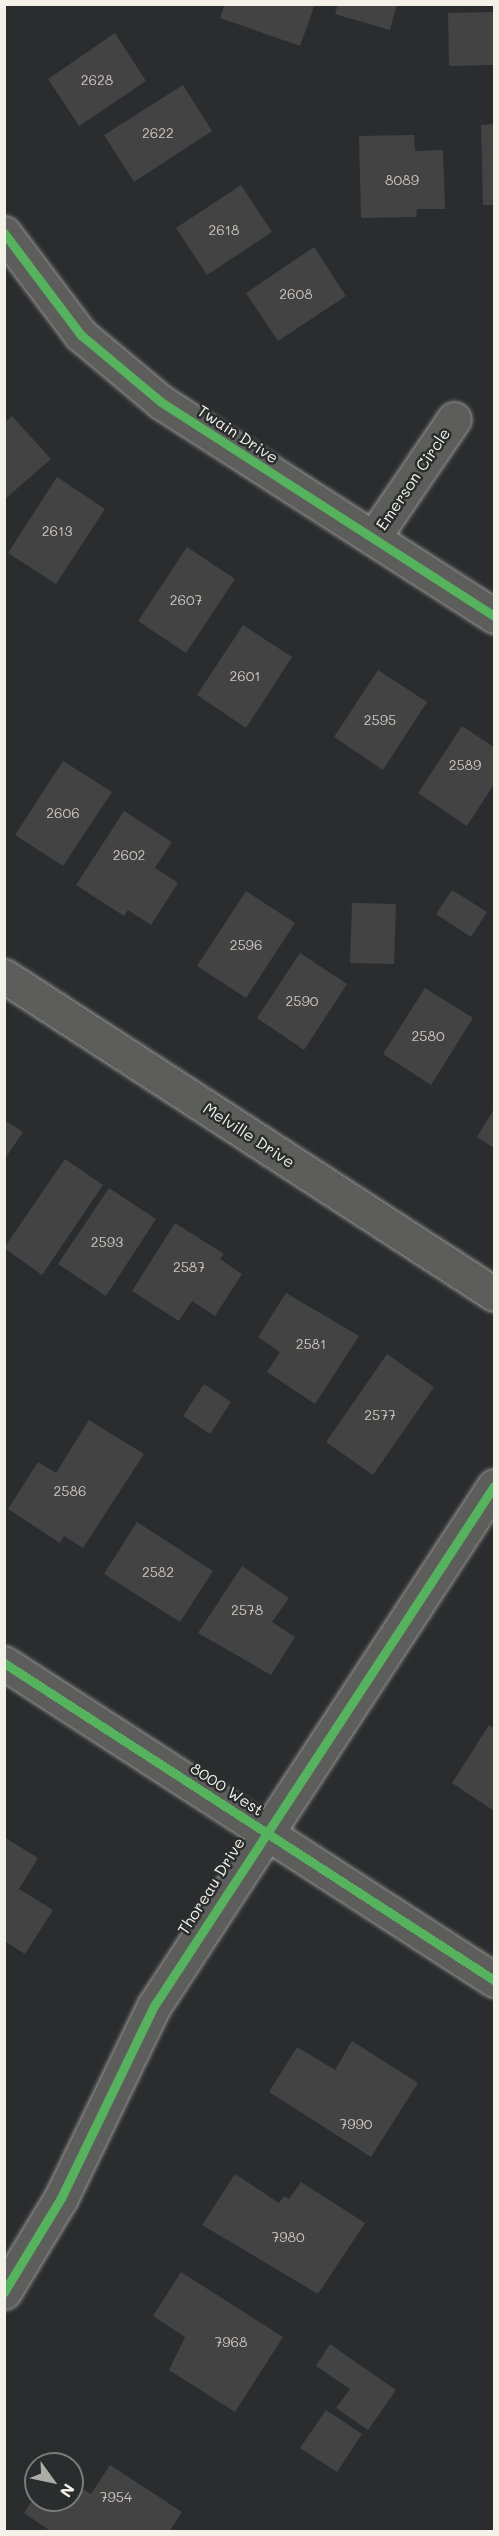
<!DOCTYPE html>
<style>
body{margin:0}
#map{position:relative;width:499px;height:2536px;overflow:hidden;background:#2b2c2d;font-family:Mali,sans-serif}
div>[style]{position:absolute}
.building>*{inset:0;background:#434344}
.roads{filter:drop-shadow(0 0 2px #979796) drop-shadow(0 0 2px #979796)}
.minor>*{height:33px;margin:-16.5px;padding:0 16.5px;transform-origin:16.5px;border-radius:16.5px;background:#5d5d5c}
.tertiary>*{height:33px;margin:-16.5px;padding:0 16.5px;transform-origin:16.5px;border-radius:16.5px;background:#5d5d5c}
.cycleway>*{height:9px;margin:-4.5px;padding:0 4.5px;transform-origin:4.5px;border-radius:4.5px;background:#56b35d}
span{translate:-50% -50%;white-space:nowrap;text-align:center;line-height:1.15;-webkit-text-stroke:5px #2a2d2e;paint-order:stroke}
.number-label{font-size:14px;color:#c8c6bf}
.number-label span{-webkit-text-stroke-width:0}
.street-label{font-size:16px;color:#f4f1e8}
.frame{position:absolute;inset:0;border:6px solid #f4f1e8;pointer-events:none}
.north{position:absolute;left:24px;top:2452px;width:60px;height:60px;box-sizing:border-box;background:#2a2d2e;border:2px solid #7b7b78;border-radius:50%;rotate:123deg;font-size:16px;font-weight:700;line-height:24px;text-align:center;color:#f4f1e8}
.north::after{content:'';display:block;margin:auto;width:21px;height:27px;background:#aeaca7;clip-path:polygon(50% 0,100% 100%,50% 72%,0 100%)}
</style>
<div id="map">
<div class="building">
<div style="clip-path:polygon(225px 4px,315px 4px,300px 46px,220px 18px)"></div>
<div style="clip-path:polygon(338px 4px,397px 4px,390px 30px,335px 14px)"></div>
<div style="clip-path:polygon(494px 12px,494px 65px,449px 66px,448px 13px)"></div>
<div style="clip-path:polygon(115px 33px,146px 81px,79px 126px,48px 79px)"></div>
<div style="clip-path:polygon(183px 85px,212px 131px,134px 182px,104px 135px)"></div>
<div style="clip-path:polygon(494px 124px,494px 205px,483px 205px,481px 125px)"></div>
<div style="clip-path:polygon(414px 135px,415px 151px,443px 150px,445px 209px,417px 209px,416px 217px,361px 218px,359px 136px)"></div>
<div style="clip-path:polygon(241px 185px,272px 232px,207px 275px,176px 228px)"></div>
<div style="clip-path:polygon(314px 247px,346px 296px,278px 341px,246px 293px)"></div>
<div style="clip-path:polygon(12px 416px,51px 459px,4px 500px,4px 423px)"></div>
<div style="clip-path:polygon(57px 477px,105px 509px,56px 584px,8px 553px)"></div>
<div style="clip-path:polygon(187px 547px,235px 579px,186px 653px,138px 621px)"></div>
<div style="clip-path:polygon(243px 625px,292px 657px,246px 728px,197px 695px)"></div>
<div style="clip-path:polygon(378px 670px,427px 702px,383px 770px,334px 737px)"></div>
<div style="clip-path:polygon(462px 726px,494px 747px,494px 784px,467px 826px,418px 793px)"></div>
<div style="clip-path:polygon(63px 761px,112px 792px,63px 866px,15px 835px)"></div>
<div style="clip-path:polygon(124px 811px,172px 842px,155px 868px,178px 883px,151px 925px,128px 910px,124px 916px,76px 885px)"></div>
<div style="clip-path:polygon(452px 890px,487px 912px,471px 937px,436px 914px)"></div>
<div style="clip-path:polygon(246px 891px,295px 923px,246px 998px,197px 966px)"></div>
<div style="clip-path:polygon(352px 903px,396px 904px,394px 964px,350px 963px)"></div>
<div style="clip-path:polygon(300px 953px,347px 984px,304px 1050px,257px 1018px)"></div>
<div style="clip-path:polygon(425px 988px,473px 1018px,431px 1085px,383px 1054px)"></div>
<div style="clip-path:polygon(494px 1109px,494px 1148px,477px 1137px)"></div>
<div style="clip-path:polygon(4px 1120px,23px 1132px,4px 1160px)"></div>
<div style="clip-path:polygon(65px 1159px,103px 1185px,42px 1275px,4px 1248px)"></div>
<div style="clip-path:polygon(109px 1188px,156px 1219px,106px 1296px,58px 1264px)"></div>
<div style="clip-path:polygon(175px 1223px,224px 1254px,220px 1259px,242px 1274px,215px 1316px,192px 1301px,179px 1321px,132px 1291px)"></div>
<div style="clip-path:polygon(286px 1293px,359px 1336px,315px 1404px,267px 1372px,280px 1352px,258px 1337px)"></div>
<div style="clip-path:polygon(387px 1354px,434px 1387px,373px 1475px,326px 1442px)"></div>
<div style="clip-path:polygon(204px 1384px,231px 1402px,210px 1434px,183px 1416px)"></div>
<div style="clip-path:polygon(89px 1420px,144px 1454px,83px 1548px,64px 1536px,60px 1543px,8px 1509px,38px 1462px,56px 1473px)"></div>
<div style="clip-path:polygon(137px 1522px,213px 1571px,180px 1622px,104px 1574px)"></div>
<div style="clip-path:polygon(242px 1566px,289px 1598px,272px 1622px,295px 1637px,271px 1675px,198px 1633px)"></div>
<div style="clip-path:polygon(489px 1725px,494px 1729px,494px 1811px,452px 1783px)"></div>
<div style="clip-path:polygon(4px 1837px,38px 1858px,19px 1889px,53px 1910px,25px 1954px,4px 1941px)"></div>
<div style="clip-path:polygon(352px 2041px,418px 2083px,371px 2157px,269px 2092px,297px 2047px,335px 2070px)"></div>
<div style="clip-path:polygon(235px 2174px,279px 2203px,284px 2196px,289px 2199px,301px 2182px,365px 2223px,318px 2294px,202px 2225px)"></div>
<div style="clip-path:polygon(181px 2272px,283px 2337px,235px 2412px,169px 2370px,185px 2337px,153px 2316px)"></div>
<div style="clip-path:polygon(330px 2344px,396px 2390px,368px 2430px,336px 2408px,350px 2389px,316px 2366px)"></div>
<div style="clip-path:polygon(326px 2410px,362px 2434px,337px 2472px,300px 2448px)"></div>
<div style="clip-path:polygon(110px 2465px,182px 2512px,169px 2532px,52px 2532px,24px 2513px,36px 2495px,36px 2500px,72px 2500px,72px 2482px,91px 2494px)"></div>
</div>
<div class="roads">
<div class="minor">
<div style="left:4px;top:233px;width:128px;rotate:53deg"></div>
<div style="left:81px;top:335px;width:104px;rotate:39.9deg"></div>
<div style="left:161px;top:402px;width:396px;rotate:32.7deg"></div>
<div style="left:373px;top:538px;width:144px;rotate:-55.8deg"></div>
<div style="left:4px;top:976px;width:584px;rotate:32.98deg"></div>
<div style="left:4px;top:2292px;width:110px;rotate:-58.8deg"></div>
<div style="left:61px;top:2198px;width:213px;rotate:-64.2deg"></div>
<div style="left:154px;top:2006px;width:621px;rotate:-56.82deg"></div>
</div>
<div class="tertiary">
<div style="left:4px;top:1663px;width:584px;rotate:32.9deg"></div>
</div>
</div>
<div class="cycleway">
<div style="left:4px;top:233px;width:128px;rotate:53deg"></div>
<div style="left:81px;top:335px;width:104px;rotate:39.9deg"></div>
<div style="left:161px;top:402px;width:396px;rotate:32.7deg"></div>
<div style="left:4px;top:1663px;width:584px;rotate:32.9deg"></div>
<div style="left:4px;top:2292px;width:110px;rotate:-58.8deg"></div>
<div style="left:61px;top:2198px;width:213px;rotate:-64.2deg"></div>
<div style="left:154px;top:2006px;width:621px;rotate:-56.82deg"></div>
</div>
<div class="number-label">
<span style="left:97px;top:80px">2628</span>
<span style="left:158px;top:133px">2622</span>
<span style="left:402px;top:180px">8089</span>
<span style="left:224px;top:230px">2618</span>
<span style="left:296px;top:294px">2608</span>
<span style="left:57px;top:531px">2613</span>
<span style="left:186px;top:600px">2607</span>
<span style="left:245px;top:676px">2601</span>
<span style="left:380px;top:720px">2595</span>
<span style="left:465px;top:765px">2589</span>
<span style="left:63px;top:813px">2606</span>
<span style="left:129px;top:855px">2602</span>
<span style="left:246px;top:945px">2596</span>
<span style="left:302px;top:1001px">2590</span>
<span style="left:428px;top:1036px">2580</span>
<span style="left:107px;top:1242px">2593</span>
<span style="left:189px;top:1267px">2587</span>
<span style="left:311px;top:1344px">2581</span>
<span style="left:380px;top:1415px">2577</span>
<span style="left:70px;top:1491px">2586</span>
<span style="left:158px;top:1572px">2582</span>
<span style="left:247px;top:1610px">2578</span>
<span style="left:356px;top:2124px">7990</span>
<span style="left:288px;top:2237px">7980</span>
<span style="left:231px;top:2342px">7968</span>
<span style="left:116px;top:2497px">7954</span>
</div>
<div class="street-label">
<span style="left:238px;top:434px;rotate:33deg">Twain Drive</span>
<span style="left:413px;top:479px;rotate:-56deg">Emerson Circle</span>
<span style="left:249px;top:1135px;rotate:33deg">Melville Drive</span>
<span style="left:227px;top:1789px;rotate:33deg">8000 West</span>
<span style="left:211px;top:1886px;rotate:-58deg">Thoreau Drive</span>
</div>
<div class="frame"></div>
<div class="north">N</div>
</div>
